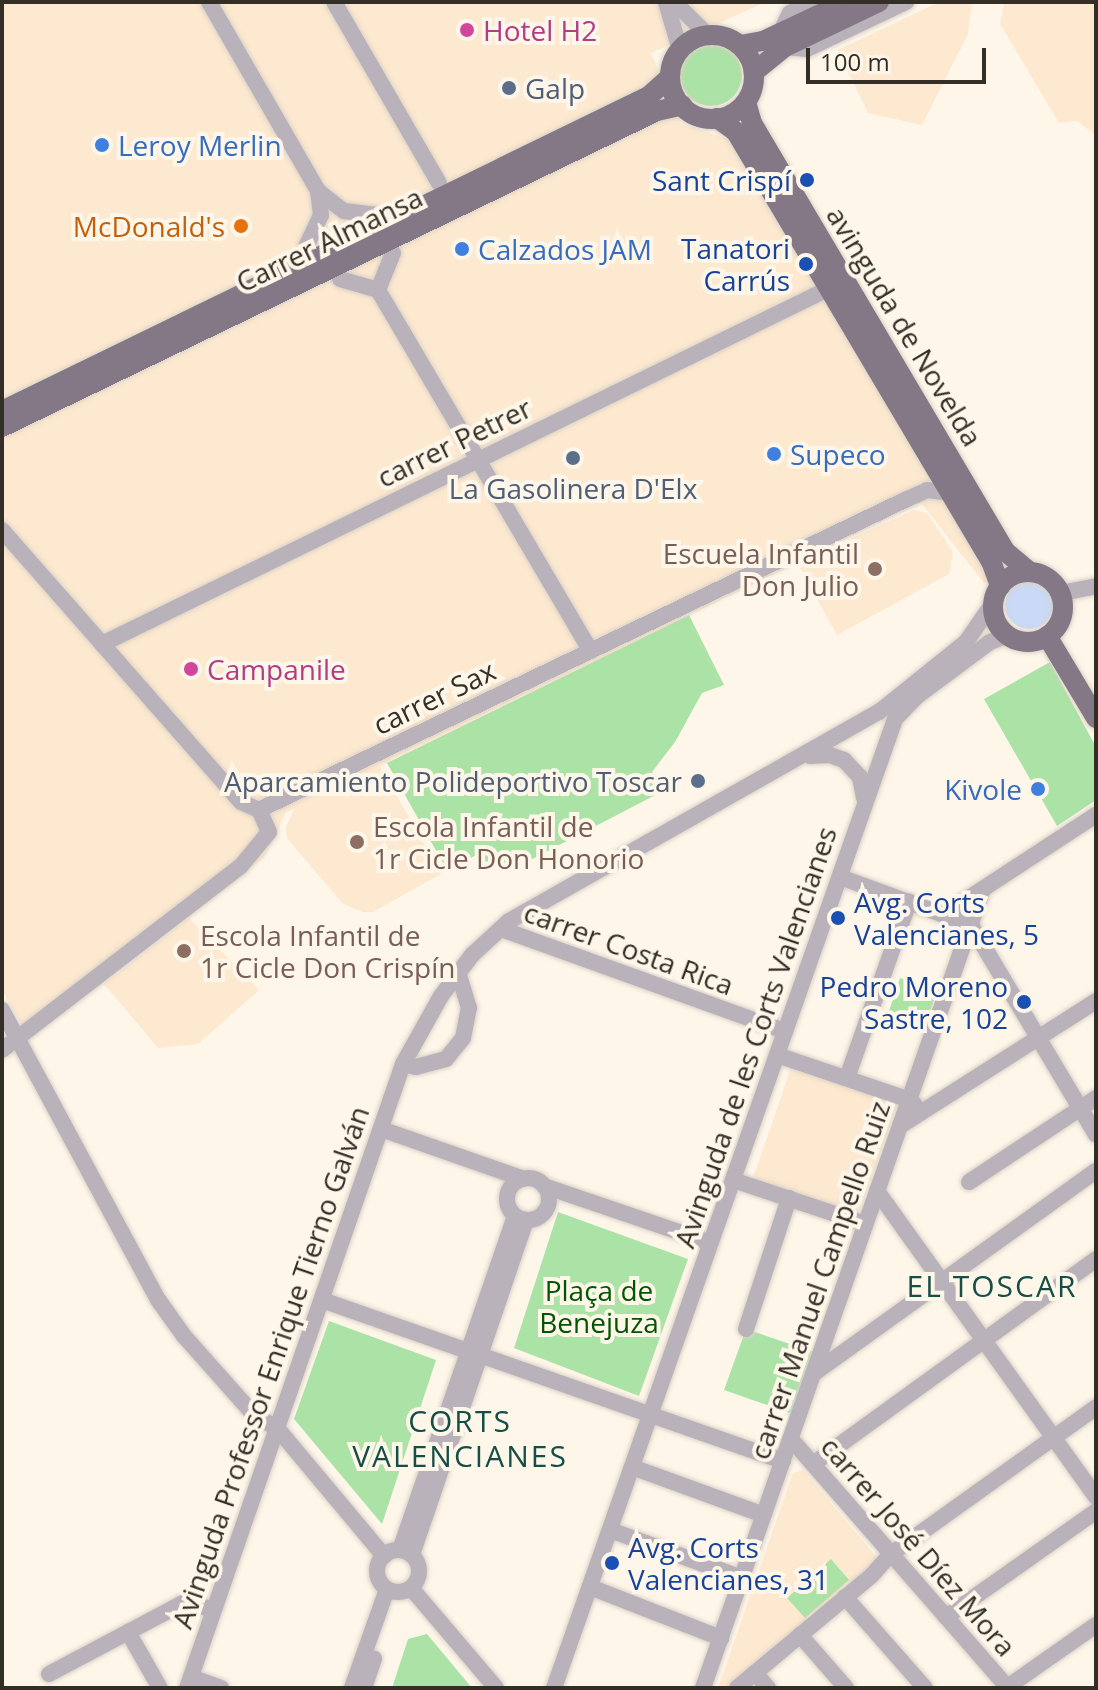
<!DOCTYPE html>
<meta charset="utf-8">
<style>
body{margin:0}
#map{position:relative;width:1098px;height:1690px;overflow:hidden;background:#fff6ea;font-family:"Open Sans",sans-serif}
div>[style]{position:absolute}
.built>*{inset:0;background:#fde9cf}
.green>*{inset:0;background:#abe2a5}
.round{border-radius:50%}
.water>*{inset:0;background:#cad9f5}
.roads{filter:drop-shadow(0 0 2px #dad2c7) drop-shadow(0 0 2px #dad2c7)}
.minor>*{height:16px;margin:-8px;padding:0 8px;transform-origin:8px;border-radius:8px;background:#b9b2ba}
.minor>.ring{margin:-8px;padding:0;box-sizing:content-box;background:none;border:16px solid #b9b2ba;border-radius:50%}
.major>*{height:20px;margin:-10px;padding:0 10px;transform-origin:10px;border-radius:10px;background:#847886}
.major>.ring{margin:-10px;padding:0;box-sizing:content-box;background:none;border:20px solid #847886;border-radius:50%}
.dots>*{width:22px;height:22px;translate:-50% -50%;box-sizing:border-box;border:4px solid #fff6ea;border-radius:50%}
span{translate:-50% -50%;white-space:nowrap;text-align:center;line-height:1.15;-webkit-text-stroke:8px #fff6ea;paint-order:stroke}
.hotel-label{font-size:28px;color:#b23c85}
.left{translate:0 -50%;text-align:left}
.service-label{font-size:28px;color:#4e5e75}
.right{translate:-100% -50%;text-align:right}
.shop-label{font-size:28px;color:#366cbe}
.transit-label{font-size:28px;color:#164399}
.food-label{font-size:28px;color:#c56008}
.street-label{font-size:28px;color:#332e26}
.education-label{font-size:28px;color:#785e54}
.park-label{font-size:28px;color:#005700}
.neighbourhood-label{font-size:30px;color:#144e46;letter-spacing:2px}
.frame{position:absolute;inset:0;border:4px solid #332e26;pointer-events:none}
.scale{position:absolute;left:806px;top:48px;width:180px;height:36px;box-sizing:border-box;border:4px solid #332e26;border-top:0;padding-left:10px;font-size:24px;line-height:28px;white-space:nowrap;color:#332e26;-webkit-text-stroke:6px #fff6ea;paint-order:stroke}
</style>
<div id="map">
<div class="built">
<div style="clip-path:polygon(2px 2px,766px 2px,651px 53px,681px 124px,731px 140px,1000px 574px,984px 583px,921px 503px,802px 560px,914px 510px,927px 513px,953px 552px,949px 574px,837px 635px,797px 563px,380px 766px,441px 874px,373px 912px,363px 912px,343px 904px,287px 838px,286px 827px,294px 809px,286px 812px,265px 857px,27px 1033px,2px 990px)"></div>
<div style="clip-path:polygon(939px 2px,972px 2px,968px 34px,922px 125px,868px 113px,838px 50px)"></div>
<div style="clip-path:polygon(1004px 2px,1096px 2px,1096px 135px,1077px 121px,1059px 123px,1000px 24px)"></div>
<div style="clip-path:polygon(189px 918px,259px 990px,198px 1044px,158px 1048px,104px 984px)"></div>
<div style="clip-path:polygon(792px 1065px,899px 1102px,857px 1216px,752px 1181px)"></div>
<div style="clip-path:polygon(803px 1470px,879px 1560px,726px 1688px,718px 1688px,793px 1473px)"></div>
</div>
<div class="green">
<div class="round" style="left:680px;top:44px;width:62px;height:62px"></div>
<div style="clip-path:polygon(689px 615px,724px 685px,702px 693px,675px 742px,652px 772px,665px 790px,515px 868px,484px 861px,486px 849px,448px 872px,387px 763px)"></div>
<div style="clip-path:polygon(1050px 662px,1096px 747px,1096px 800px,1057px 826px,984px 699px)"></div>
<div style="clip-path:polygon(900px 978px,937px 991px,924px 1029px,888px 1014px)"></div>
<div style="clip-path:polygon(558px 1212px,688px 1259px,639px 1396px,514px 1348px)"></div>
<div style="clip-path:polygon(329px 1321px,436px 1360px,382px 1524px,294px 1419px)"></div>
<div style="clip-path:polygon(746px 1329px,820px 1354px,798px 1416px,724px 1390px)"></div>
<div style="clip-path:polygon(831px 1559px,849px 1580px,805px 1618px,787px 1598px)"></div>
<div style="clip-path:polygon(427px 1634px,472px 1688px,392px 1688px,408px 1639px)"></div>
</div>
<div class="water">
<div class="round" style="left:1005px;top:581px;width:48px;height:48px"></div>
</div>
<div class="roads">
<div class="minor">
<div style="left:209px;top:2px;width:218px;rotate:60deg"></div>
<div style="left:318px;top:191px;width:33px;rotate:38deg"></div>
<div style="left:344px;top:211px;width:31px;rotate:7deg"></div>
<div style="left:334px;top:2px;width:209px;rotate:59.9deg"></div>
<div style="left:666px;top:2px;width:50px;rotate:73.7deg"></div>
<div style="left:674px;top:2px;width:49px;rotate:44.2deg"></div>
<div style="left:780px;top:34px;width:23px;rotate:-65deg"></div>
<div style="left:790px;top:13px;width:24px;rotate:-28deg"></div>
<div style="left:785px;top:47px;width:22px;rotate:5deg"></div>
<div style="left:807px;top:49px;width:110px;rotate:-25.4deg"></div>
<div style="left:306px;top:247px;width:35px;rotate:-65deg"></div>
<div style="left:321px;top:215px;width:24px;rotate:-97deg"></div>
<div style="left:340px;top:279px;width:40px;rotate:16deg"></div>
<div style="left:378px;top:290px;width:419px;rotate:59.5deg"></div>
<div style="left:378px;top:290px;width:40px;rotate:-68deg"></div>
<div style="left:2px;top:530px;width:362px;rotate:48.7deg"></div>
<div style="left:241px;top:802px;width:20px;rotate:24deg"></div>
<div style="left:1061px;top:593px;width:36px;rotate:-11deg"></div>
<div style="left:102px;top:644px;width:810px;rotate:-26.06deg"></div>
<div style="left:810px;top:756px;width:20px;rotate:-3deg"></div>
<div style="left:830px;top:755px;width:15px;rotate:20deg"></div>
<div style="left:844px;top:760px;width:23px;rotate:47deg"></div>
<div style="left:860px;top:777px;width:21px;rotate:79deg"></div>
<div style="left:840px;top:877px;width:140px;rotate:20.1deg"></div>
<div style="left:971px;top:925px;width:244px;rotate:59.2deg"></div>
<div style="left:943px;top:915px;width:183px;rotate:-33.2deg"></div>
<div style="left:501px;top:929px;width:302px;rotate:19.8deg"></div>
<div style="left:2px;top:1010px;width:331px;rotate:61.7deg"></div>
<div style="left:159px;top:1301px;width:43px;rotate:54.5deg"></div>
<div style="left:184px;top:1336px;width:107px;rotate:48.4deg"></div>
<div style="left:255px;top:1416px;width:25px;rotate:29deg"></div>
<div style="left:277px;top:1428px;width:167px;rotate:50.1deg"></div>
<div style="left:2px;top:1050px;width:300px;rotate:-37.6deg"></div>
<div style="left:240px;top:867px;width:45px;rotate:-50.4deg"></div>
<div style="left:269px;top:832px;width:24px;rotate:-114deg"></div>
<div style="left:259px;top:810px;width:717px;rotate:-25.64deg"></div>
<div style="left:905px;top:500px;width:24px;rotate:-24deg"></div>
<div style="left:927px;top:490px;width:23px;rotate:7deg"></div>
<div style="left:777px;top:1055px;width:140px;rotate:18.7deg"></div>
<div style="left:910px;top:1100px;width:7px;rotate:45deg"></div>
<div style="left:403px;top:1064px;width:13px;rotate:13deg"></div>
<div style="left:416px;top:1067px;width:31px;rotate:-15deg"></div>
<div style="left:446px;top:1059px;width:27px;rotate:-51deg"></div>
<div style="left:463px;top:1038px;width:31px;rotate:-79deg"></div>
<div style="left:469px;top:1008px;width:34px;rotate:-107deg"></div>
<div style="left:847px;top:1078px;width:187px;rotate:-70.6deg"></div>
<div style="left:900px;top:1126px;width:232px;rotate:-32.5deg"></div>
<div style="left:381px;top:1129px;width:151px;rotate:19.3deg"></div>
<div class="ring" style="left:507px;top:1178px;width:26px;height:26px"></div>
<div style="left:733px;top:1180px;width:139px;rotate:18.4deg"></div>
<div style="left:969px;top:1182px;width:152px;rotate:-33.5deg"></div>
<div style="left:544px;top:1186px;width:176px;rotate:18.8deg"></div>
<div style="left:877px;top:1191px;width:376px;rotate:54.4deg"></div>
<div style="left:322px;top:1300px;width:155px;rotate:19.3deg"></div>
<div style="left:746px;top:1329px;width:138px;rotate:-71.8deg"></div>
<div style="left:480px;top:1355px;width:321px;rotate:19.3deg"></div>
<div style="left:813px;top:1374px;width:348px;rotate:-35.7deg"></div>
<div style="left:791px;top:1439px;width:330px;rotate:48.9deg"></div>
<div style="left:813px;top:1464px;width:349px;rotate:-35.9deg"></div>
<div style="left:632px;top:1467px;width:140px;rotate:20deg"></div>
<div style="left:610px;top:1530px;width:140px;rotate:20deg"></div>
<div style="left:400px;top:1550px;width:353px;rotate:-71deg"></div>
<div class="ring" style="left:377px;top:1550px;width:26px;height:26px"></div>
<div style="left:412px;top:1555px;width:354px;rotate:-71.2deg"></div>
<div style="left:590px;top:1587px;width:141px;rotate:21.3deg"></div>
<div style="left:411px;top:1588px;width:131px;rotate:49.6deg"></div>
<div style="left:845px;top:1597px;width:121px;rotate:48.7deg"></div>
<div style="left:946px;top:1617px;width:184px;rotate:-35.2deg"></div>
<div style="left:128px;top:1632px;width:64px;rotate:60.3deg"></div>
<div style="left:800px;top:1635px;width:70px;rotate:49deg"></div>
<div style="left:755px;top:1673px;width:20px;rotate:49deg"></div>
<div style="left:49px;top:1674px;width:154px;rotate:-27.9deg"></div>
<div style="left:185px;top:1602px;width:28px;rotate:15deg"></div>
<div style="left:191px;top:1677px;width:32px;rotate:20deg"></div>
<div style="left:187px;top:1688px;width:660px;rotate:-70.91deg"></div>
<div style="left:403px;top:1064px;width:78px;rotate:-60.8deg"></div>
<div style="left:441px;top:996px;width:51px;rotate:-52.9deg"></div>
<div style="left:472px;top:955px;width:50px;rotate:-42.6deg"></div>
<div style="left:509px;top:921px;width:425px;rotate:-29.5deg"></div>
<div style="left:879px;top:712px;width:112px;rotate:-38.8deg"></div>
<div style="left:966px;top:642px;width:47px;rotate:-55.3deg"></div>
<div style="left:352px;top:1688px;width:105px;rotate:-70.5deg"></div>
<div style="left:364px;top:1688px;width:31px;rotate:-71deg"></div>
<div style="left:554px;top:1688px;width:1027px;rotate:-70.61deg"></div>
<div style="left:895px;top:719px;width:30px;rotate:-46deg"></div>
<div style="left:916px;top:697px;width:92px;rotate:-36.6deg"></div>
<div style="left:990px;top:642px;width:19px;rotate:-21deg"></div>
<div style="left:703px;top:1688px;width:847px;rotate:-70.69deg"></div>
<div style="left:737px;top:1688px;width:176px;rotate:-39.9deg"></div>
<div style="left:872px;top:1575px;width:28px;rotate:-48deg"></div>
<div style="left:891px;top:1554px;width:252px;rotate:-35.6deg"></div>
<div style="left:1006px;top:1688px;width:110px;rotate:-35deg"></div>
</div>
<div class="major">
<div class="ring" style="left:670px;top:35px;width:64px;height:64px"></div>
<div style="left:740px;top:45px;width:23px;rotate:-10deg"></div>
<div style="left:763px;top:41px;width:92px;rotate:-25.2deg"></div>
<div style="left:754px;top:72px;width:40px;rotate:-39deg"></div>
<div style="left:785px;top:47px;width:104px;rotate:-25.6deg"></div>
<div style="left:746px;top:102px;width:22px;rotate:74deg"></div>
<div style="left:752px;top:123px;width:499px;rotate:59.4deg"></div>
<div style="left:1006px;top:552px;width:30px;rotate:40deg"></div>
<div style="left:717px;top:118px;width:24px;rotate:36deg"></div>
<div style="left:736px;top:132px;width:499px;rotate:59.3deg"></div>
<div style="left:991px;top:561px;width:27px;rotate:70deg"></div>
<div style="left:2px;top:411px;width:720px;rotate:-25.96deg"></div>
<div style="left:649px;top:96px;width:28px;rotate:-42deg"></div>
<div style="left:2px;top:427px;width:727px;rotate:-25.75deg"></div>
<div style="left:657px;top:111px;width:26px;rotate:-13deg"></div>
<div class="ring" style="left:993px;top:572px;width:50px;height:50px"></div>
<div style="left:1047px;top:636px;width:96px;rotate:59.1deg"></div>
</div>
</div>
<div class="dots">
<div style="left:467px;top:30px;background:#d1479c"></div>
<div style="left:509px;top:88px;background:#5c6f8a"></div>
<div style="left:102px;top:145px;background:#3f7fe0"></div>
<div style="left:807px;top:180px;background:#1a4fb4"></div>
<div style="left:241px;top:226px;background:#e8710a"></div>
<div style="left:462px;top:249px;background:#3f7fe0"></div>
<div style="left:806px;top:264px;background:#1a4fb4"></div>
<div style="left:774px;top:454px;background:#3f7fe0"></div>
<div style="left:573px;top:458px;background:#5c6f8a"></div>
<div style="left:875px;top:569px;background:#8d6e63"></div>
<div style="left:191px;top:669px;background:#d1479c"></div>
<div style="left:698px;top:781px;background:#5c6f8a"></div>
<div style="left:1038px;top:789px;background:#3f7fe0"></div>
<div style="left:357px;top:842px;background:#8d6e63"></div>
<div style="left:838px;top:918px;background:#1a4fb4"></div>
<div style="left:184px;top:951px;background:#8d6e63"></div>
<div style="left:1024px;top:1002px;background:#1a4fb4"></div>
<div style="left:612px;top:1563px;background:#1a4fb4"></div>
</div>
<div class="hotel-label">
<span class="left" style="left:483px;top:30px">Hotel H2</span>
<span class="left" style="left:207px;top:669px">Campanile</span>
</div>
<div class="service-label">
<span class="left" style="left:525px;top:88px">Galp</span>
<span style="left:573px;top:488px">La Gasolinera D'Elx</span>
<span class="right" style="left:682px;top:781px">Aparcamiento Polideportivo Toscar</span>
</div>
<div class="shop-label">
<span class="left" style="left:118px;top:145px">Leroy Merlin</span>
<span class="left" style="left:478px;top:249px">Calzados JAM</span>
<span class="left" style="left:790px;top:454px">Supeco</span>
<span class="right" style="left:1022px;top:789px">Kivole</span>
</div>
<div class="transit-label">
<span class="right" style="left:791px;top:180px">Sant Crispí</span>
<span class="right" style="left:790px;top:264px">Tanatori<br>Carrús</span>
<span class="left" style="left:854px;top:918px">Avg. Corts<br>Valencianes, 5</span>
<span class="right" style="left:1008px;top:1002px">Pedro Moreno<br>Sastre, 102</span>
<span class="left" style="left:628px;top:1563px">Avg. Corts<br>Valencianes, 31</span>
</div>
<div class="food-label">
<span class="right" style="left:225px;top:226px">McDonald's</span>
</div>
<div class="street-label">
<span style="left:329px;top:239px;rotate:-26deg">Carrer Almansa</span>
<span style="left:905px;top:326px;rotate:59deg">avinguda de Novelda</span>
<span style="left:454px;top:442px;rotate:-26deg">carrer Petrer</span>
<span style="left:434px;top:697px;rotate:-26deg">carrer Sax</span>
<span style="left:629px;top:948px;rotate:20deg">carrer Costa Rica</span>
<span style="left:755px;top:1037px;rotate:-71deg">Avinguda de les Corts Valencianes</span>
<span style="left:819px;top:1280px;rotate:-71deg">carrer Manuel Campello Ruiz</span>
<span style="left:270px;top:1367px;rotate:-71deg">Avinguda Professor Enrique Tierno Galván</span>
<span style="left:919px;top:1546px;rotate:49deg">carrer José Díez Mora</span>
</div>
<div class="education-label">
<span class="right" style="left:859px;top:569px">Escuela Infantil<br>Don Julio</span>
<span class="left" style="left:373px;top:842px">Escola Infantil de<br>1r Cicle Don Honorio</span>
<span class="left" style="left:200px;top:951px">Escola Infantil de<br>1r Cicle Don Crispín</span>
</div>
<div class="park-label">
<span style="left:599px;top:1306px">Plaça de<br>Benejuza</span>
</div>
<div class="neighbourhood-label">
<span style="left:992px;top:1286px">EL TOSCAR</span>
<span style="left:460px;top:1438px">CORTS<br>VALENCIANES</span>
</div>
<div class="frame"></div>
<div class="scale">100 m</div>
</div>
